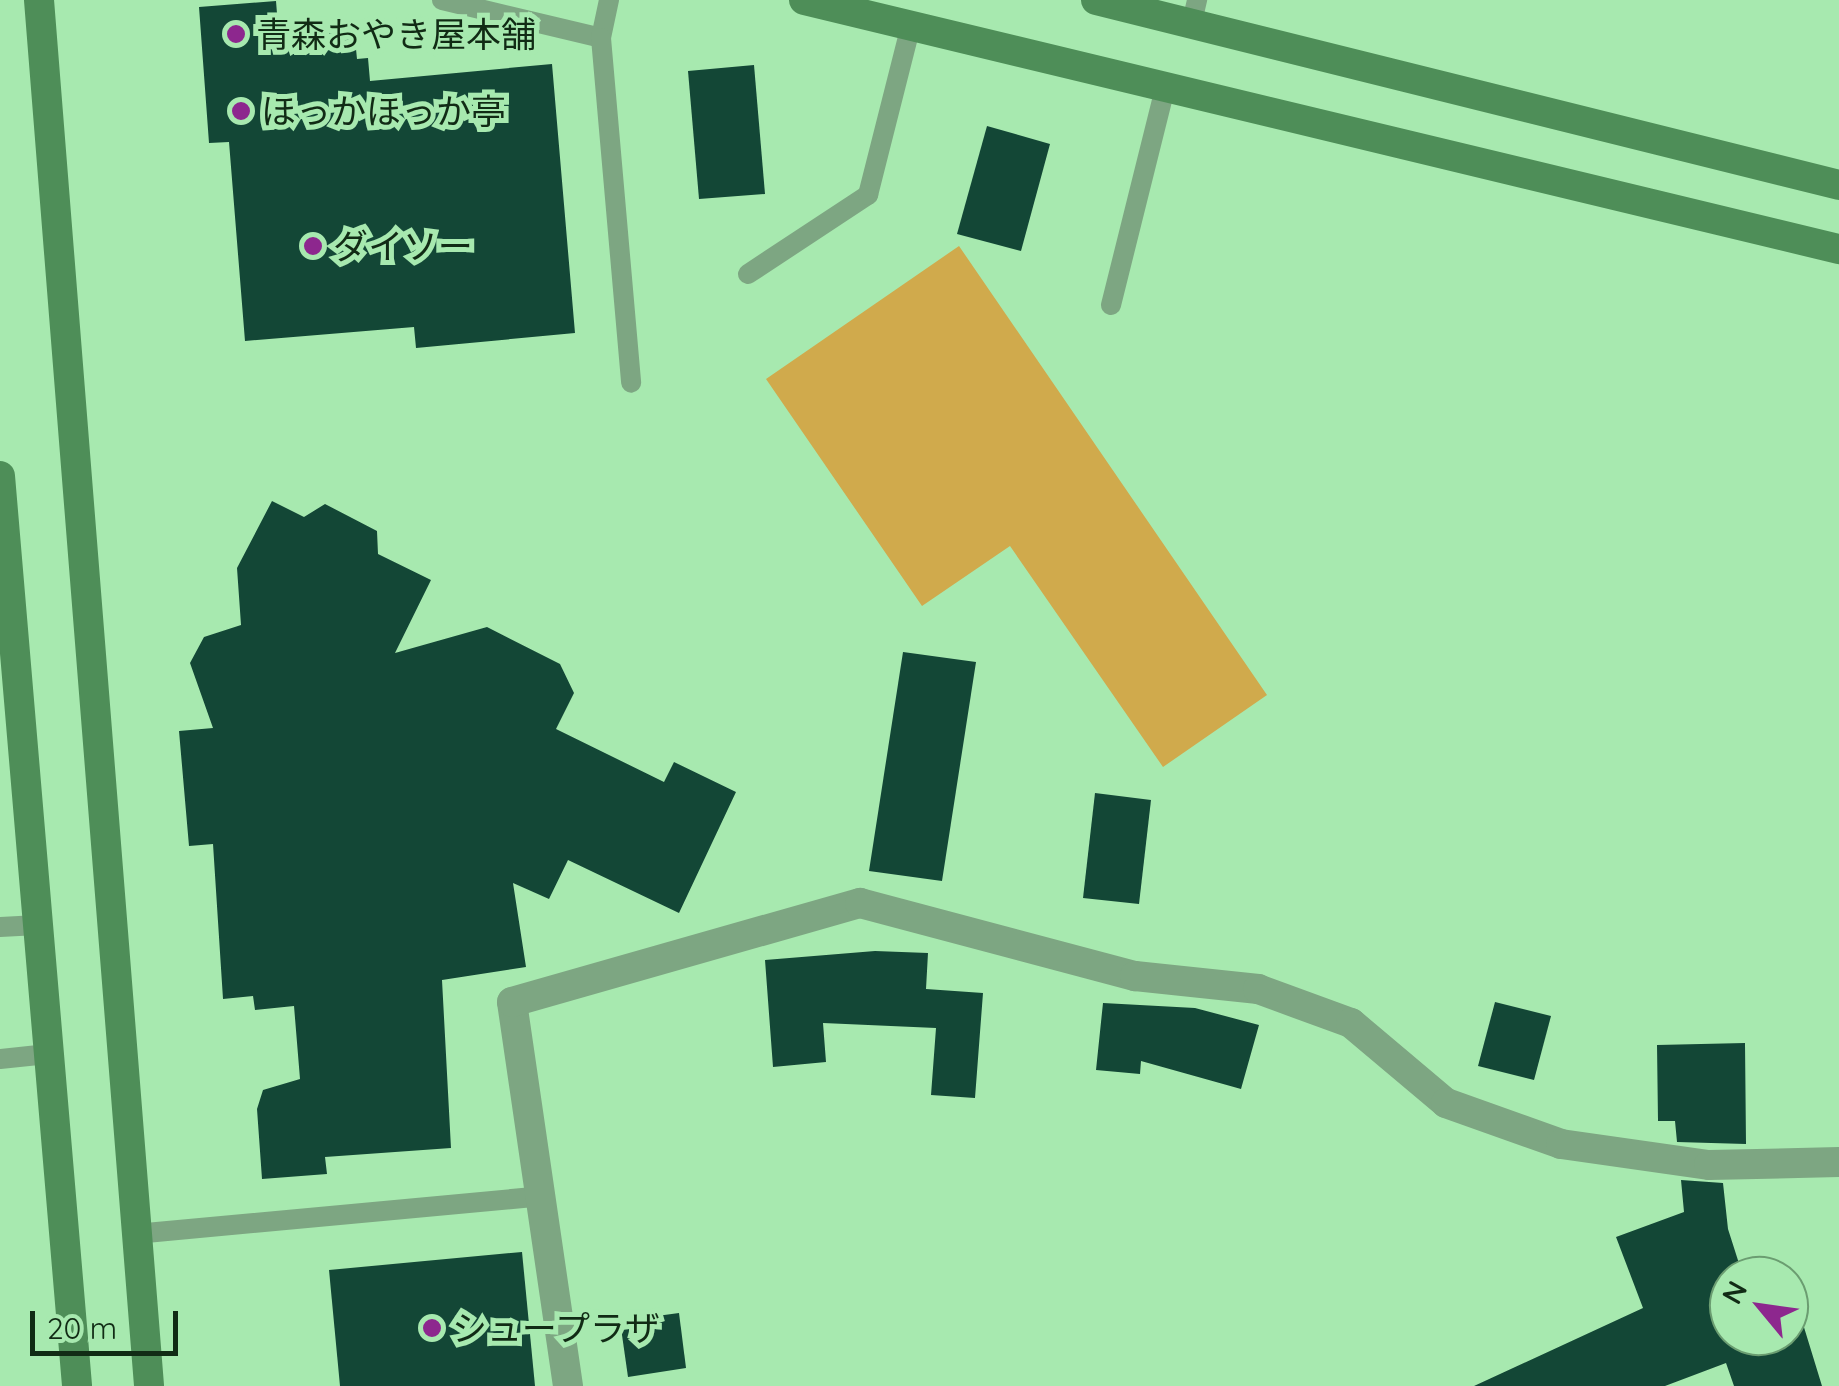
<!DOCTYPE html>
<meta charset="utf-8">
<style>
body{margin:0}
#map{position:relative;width:1839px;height:1386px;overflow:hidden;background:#a7e9af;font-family:Quicksand,"Noto Sans JP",sans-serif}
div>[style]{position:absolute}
.green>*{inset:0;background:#d0aa4c}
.building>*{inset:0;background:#134736}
.lane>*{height:20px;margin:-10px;padding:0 10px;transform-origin:10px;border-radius:10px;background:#7da682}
.street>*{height:30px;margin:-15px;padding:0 15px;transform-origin:15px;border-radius:15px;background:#7da682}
.secondary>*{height:30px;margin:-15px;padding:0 15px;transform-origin:15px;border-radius:15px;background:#4e8e58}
.dots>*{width:28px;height:28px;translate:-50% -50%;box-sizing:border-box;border:5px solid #a7e9af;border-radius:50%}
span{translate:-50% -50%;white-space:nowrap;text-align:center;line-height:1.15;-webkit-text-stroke:10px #a7e9af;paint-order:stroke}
.poi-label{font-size:35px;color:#112b15}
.left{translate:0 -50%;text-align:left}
.north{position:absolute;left:1709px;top:1256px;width:100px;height:100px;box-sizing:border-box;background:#a7e9af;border:2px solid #6b9d71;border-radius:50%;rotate:299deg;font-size:28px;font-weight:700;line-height:40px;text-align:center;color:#112b15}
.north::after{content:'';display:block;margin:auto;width:35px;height:45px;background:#8d278e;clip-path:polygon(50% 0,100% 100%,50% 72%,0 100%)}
.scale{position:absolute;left:30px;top:1311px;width:148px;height:45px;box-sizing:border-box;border:5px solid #112b15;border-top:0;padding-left:12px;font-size:30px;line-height:35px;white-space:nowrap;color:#112b15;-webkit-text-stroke:8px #a7e9af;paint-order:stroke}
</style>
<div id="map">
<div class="green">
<div style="clip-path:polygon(959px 246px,1267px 695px,1163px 767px,1010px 546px,922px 606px,766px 379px)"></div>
</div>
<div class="building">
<div style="clip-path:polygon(276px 1px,278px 26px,353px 19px,357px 59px,368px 58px,370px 81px,552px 64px,575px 333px,416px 348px,414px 327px,245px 341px,229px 142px,209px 143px,199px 7px)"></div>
<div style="clip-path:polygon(754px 65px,765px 194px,699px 199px,688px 71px)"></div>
<div style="clip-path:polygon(987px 126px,1050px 144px,1021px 251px,957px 234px)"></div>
<div style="clip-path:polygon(272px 501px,304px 517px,325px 504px,377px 531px,378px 554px,431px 580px,395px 653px,487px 627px,560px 664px,574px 693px,556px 729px,664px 782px,674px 762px,736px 792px,679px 913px,568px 860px,549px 899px,513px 883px,526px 967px,442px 980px,451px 1148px,325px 1157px,327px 1174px,262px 1179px,257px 1109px,263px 1090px,300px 1079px,294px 1006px,255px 1010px,253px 996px,223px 999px,213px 844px,189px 846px,179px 731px,213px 728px,190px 663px,204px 637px,241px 625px,237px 568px)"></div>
<div style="clip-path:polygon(903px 652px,976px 662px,942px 881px,869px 871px)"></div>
<div style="clip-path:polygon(1095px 793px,1151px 800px,1139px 904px,1083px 898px)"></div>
<div style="clip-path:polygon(875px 951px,928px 953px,926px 989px,983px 993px,975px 1098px,931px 1095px,936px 1028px,823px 1023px,826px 1062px,773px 1067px,765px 960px)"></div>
<div style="clip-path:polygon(1495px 1002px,1551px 1016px,1534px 1080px,1478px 1066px)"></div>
<div style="clip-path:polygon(1103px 1003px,1195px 1008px,1259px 1025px,1241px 1089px,1141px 1061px,1140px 1074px,1096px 1070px)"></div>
<div style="clip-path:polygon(1745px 1043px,1746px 1144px,1677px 1142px,1675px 1121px,1658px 1121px,1657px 1045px)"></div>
<div style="clip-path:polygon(1681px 1180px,1723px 1183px,1728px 1229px,1743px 1276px,1729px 1276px,1729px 1336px,1789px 1336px,1789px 1328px,1803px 1324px,1822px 1386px,1734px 1386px,1726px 1363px,1665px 1386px,1474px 1386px,1643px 1308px,1616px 1237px,1684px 1212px)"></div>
<div style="clip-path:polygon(522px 1252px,535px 1386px,340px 1386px,329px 1270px)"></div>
<div style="clip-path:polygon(679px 1313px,686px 1368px,628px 1377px,620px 1321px)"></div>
</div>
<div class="lane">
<div style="left:442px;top:0;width:163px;rotate:13.4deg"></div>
<div style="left:609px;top:0;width:39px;rotate:102deg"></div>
<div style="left:601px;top:38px;width:346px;rotate:85deg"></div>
<div style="left:1192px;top:22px;width:23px;rotate:-77deg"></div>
<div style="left:748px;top:274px;width:144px;rotate:-33.4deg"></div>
<div style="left:868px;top:195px;width:175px;rotate:-75.8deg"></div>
<div style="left:1111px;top:305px;width:228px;rotate:-76deg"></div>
<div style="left:0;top:927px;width:38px;rotate:-3deg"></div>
<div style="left:0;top:1059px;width:48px;rotate:-5.9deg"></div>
<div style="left:135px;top:1234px;width:408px;rotate:-5.3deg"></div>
</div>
<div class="street">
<div style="left:568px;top:1386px;width:388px;rotate:-98.3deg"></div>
<div style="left:512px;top:1002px;width:362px;rotate:-15.9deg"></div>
<div style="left:860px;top:903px;width:285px;rotate:14.9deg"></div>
<div style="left:1135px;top:976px;width:124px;rotate:6deg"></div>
<div style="left:1258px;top:989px;width:99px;rotate:20.1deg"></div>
<div style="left:1351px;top:1023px;width:124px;rotate:40.1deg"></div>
<div style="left:1446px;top:1103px;width:122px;rotate:19.6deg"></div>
<div style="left:1561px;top:1144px;width:149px;rotate:8.1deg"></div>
<div style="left:1709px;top:1165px;width:130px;rotate:-1.3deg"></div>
</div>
<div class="secondary">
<div style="left:39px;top:0;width:1390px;rotate:85.46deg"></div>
<div style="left:804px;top:0;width:1065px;rotate:13.53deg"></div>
<div style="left:1096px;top:0;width:766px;rotate:13.98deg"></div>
<div style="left:0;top:476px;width:913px;rotate:85.16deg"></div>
</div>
<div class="dots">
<div style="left:236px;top:34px;background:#8d278e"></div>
<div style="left:241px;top:111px;background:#8d278e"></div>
<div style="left:313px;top:246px;background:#8d278e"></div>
<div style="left:432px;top:1328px;background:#8d278e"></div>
</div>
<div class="poi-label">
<span class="left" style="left:256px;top:34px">青森おやき屋本舗</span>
<span class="left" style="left:261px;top:111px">ほっかほっか亭</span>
<span class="left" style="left:333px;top:246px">ダイソー</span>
<span class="left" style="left:452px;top:1328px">シュープラザ</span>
</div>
<div class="north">N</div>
<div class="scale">20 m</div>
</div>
